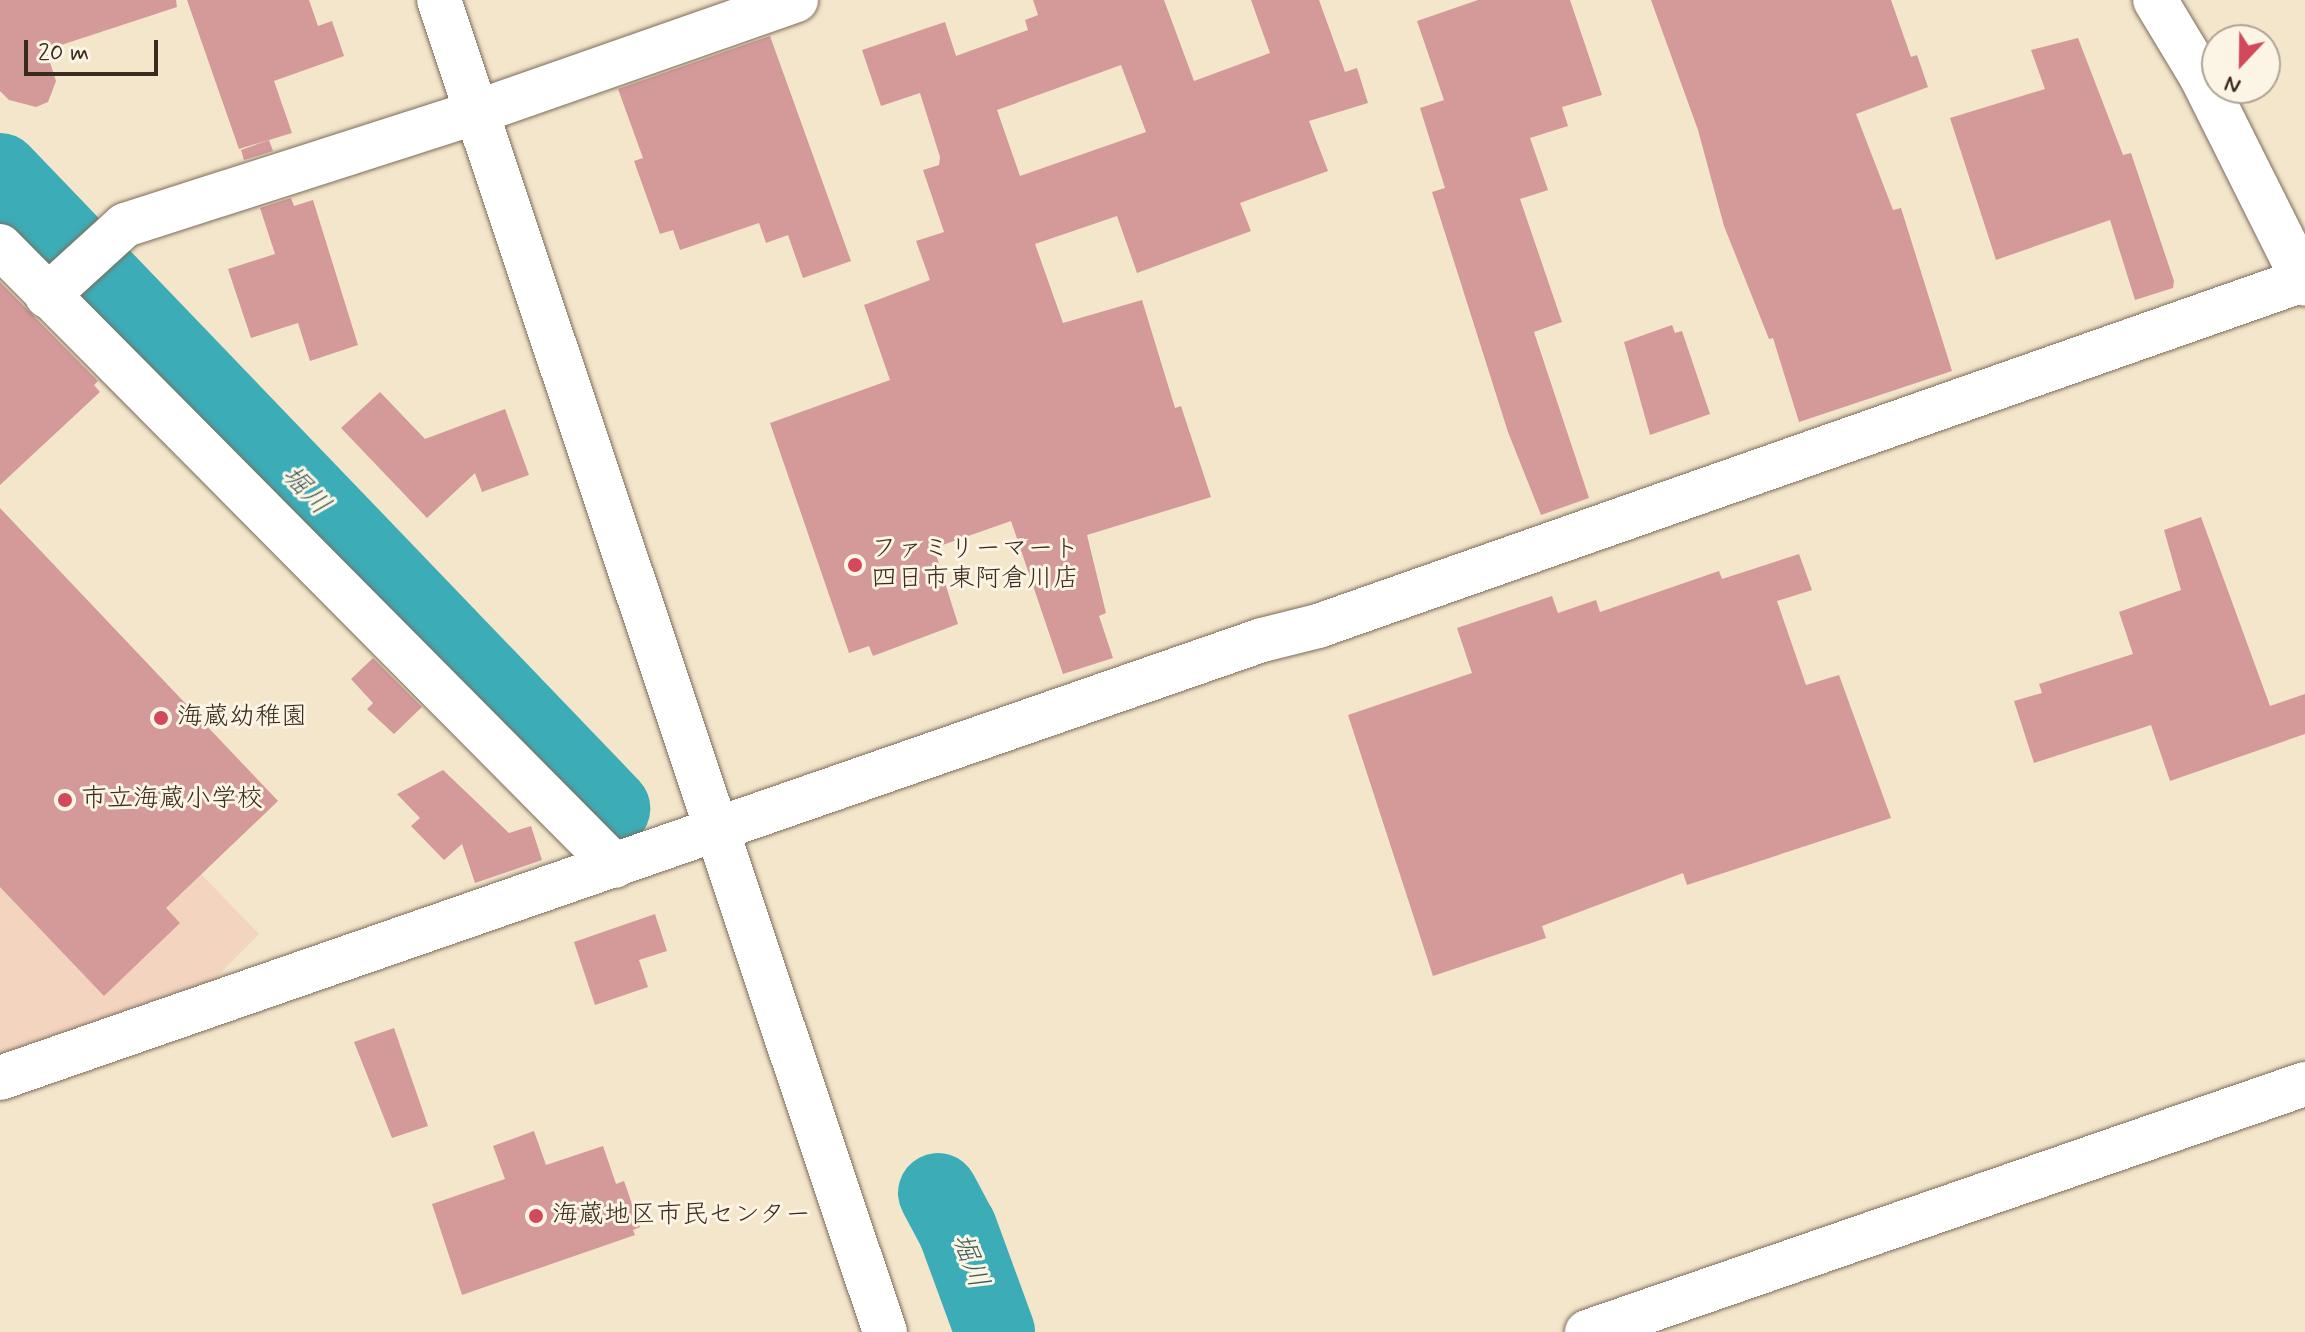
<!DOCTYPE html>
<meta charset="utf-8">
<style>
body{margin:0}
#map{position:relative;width:2305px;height:1332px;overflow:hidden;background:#f4e6cb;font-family:Mynerve,"Klee One",sans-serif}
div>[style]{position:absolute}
.built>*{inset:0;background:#f3d4bf}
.river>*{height:80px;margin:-40px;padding:0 40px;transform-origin:40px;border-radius:40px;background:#3cadb7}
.building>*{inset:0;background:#d49a99}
.roads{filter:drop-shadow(0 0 2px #7c6c5b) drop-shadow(0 0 2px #7c6c5b)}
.minor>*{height:44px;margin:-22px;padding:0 22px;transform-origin:22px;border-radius:22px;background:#fff}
.dots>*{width:22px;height:22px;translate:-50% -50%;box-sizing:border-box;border:4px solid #fcf5e5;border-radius:50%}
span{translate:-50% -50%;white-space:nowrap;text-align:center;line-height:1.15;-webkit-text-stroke:6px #fcf5e5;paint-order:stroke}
.poi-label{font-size:26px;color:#3b2a1e}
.left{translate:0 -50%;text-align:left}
.water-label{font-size:28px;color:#3b5e5b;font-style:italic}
.north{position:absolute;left:2201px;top:24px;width:80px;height:80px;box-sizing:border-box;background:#fcf5e5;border:2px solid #afa495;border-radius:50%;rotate:202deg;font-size:22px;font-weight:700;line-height:32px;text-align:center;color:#3b2a1e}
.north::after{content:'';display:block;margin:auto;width:28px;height:36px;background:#d1495b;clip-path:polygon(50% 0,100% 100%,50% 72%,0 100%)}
.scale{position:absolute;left:24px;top:40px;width:134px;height:36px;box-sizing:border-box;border:4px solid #3b2a1e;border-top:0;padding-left:10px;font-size:24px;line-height:28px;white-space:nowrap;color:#3b2a1e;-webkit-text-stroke:6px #fcf5e5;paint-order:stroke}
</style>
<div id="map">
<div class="built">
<div style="clip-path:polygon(0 666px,259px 934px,210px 984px,0 1055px)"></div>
</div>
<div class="river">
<div style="left:0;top:173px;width:881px;rotate:46.15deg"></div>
<div style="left:938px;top:1193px;width:40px;rotate:62deg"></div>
<div style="left:957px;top:1228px;width:111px;rotate:69.9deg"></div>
</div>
<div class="building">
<div style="clip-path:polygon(0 0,176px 0,177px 7px,46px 50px,56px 81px,48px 102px,36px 107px,9px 100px,0 91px)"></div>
<div style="clip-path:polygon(187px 0,309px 0,318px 26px,332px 21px,344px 56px,274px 81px,292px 133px,239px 149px)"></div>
<div style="clip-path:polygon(evenodd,1033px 0,1164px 0,1194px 81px,1270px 53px,1251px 0,1319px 0,1345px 72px,1357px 68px,1368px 103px,1309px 121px,1328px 171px,1240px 203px,1251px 231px,1137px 273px,1117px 216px,1035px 244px,1063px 323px,1142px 300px,1175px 408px,1181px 406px,1211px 497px,1087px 535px,1106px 613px,1099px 616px,1113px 658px,1063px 674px,1011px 521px,934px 548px,958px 624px,873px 656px,869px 646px,849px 653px,770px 423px,890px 380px,864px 305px,930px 280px,916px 241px,944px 232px,923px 170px,939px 165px,940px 157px,920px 93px,881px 106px,862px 50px,945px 22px,956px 56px,1028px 30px,1025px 20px,1038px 15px,1033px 0,1121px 65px,1146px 132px,1020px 176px,997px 110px,1121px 65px)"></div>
<div style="clip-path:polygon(1478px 0,1570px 0,1602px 95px,1562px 107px,1568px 126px,1530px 138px,1548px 190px,1520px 199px,1562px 322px,1534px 332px,1589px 498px,1541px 515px,1508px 432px,1432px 192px,1445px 188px,1420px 108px,1444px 100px,1417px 21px)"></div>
<div style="clip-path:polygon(1651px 0,1891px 0,1911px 57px,1917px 55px,1928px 87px,1856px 114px,1893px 210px,1901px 208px,1952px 371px,1799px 422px,1773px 338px,1769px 339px,1724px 226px,1698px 130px)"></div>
<div style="clip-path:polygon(770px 36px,851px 261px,803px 278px,788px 235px,766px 243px,759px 223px,680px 250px,673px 230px,660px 234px,634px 161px,643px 158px,618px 89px)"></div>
<div style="clip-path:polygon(2078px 38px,2123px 155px,2131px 153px,2174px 281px,2173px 288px,2135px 300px,2110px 220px,1996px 260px,1950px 118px,2045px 89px,2031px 50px)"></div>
<div style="clip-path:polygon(269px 140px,273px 151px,244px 160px,241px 150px)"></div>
<div style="clip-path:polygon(291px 198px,294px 206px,313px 200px,358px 345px,310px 361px,298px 323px,251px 338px,228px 269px,275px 254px,260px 208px)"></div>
<div style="clip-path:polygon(0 282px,98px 381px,94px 385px,100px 392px,0 485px)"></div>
<div style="clip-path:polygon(1672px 325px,1675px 333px,1682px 331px,1710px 414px,1650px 435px,1624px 342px)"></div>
<div style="clip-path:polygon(380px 392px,425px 439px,505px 409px,529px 475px,482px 492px,475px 473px,427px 518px,341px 428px)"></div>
<div style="clip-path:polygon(0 508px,278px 801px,166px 908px,180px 923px,104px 996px,0 887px)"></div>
<div style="clip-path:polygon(2201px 517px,2270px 706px,2305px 694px,2305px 734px,2170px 781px,2151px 725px,2034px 763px,2014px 701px,2042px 693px,2039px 684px,2133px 654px,2119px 612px,2181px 590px,2164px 530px)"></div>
<div style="clip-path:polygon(1799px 554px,1812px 590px,1777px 601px,1806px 685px,1839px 675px,1891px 818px,1687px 885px,1683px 873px,1542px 926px,1546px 938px,1433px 976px,1348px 715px,1472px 673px,1457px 628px,1552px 596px,1558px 613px,1596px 600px,1600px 612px,1719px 571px,1722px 579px)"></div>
<div style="clip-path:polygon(373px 658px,422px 707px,394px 734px,367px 709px,373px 703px,351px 679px)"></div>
<div style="clip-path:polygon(443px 770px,509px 833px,531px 826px,542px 860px,475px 883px,462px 844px,444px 860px,411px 826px,420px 818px,397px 794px)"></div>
<div style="clip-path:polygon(655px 914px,667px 951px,639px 960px,648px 987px,595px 1005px,574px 942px)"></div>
<div style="clip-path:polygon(394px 1028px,428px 1126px,392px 1138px,354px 1042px)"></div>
<div style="clip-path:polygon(534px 1131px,546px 1165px,603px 1146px,616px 1184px,624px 1181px,640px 1227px,633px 1230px,635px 1235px,462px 1295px,432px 1204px,505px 1179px,493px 1146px)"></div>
</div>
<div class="roads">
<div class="minor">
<div style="left:439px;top:0;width:1405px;rotate:71.49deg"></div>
<div style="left:2155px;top:0;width:91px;rotate:58.9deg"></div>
<div style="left:2202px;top:78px;width:230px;rotate:63.4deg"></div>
<div style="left:0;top:246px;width:873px;rotate:45.23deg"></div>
<div style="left:47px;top:296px;width:105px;rotate:-42.3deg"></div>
<div style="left:125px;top:225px;width:370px;rotate:-17.8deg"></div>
<div style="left:477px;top:112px;width:338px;rotate:-19.3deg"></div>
<div style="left:0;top:1078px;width:1336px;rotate:-19.14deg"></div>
<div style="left:1262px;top:640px;width:58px;rotate:-14deg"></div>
<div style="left:1318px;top:626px;width:1044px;rotate:-19.35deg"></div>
<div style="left:1587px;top:1332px;width:760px;rotate:-19.06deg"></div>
</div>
</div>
<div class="dots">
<div style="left:855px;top:565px;background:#d1495b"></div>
<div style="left:161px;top:718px;background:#d1495b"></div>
<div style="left:65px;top:800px;background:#d1495b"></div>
<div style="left:536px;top:1216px;background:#d1495b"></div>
</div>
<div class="poi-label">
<span class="left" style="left:871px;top:565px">ファミリーマート<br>四日市東阿倉川店</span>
<span class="left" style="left:177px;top:718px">海蔵幼稚園</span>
<span class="left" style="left:81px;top:800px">市立海蔵小学校</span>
<span class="left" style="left:552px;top:1216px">海蔵地区市民センター</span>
</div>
<div class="water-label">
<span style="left:305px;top:491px;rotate:46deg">堀川</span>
<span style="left:969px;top:1261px;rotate:69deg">堀川</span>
</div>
<div class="north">N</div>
<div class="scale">20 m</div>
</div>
